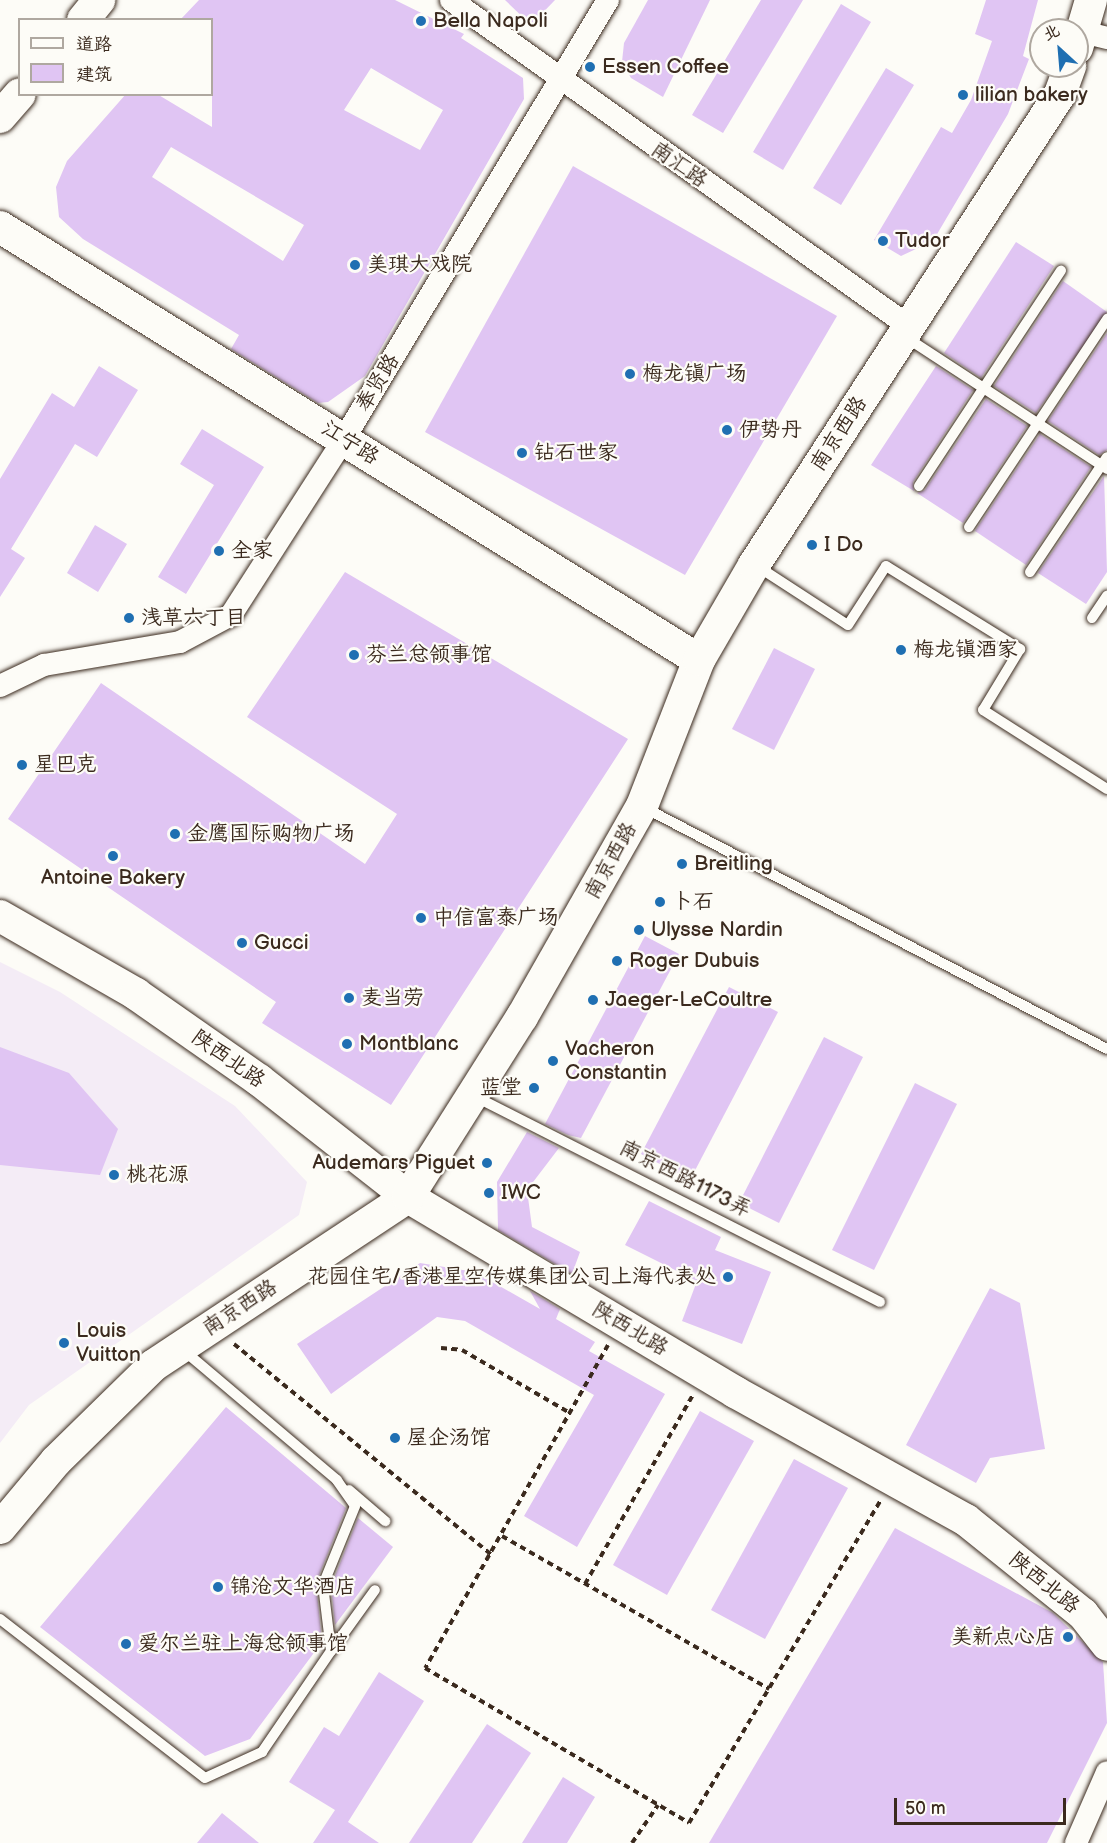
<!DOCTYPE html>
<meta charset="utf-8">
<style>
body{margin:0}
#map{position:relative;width:1107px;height:1843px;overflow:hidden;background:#fdfcf7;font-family:"Balsamiq Sans","LXGW WenKai TC",sans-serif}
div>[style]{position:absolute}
.built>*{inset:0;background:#f4ecf6}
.building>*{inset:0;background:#e0c5f3}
.path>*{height:4px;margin-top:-2px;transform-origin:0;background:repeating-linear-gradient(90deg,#3b2a1e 0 6px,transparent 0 10.5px)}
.roads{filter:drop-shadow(0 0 2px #3b2a1e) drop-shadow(0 0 2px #3b2a1e)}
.lane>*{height:10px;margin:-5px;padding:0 5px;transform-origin:5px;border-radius:5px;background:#fdfcf7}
.street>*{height:22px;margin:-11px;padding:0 11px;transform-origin:11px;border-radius:11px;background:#fdfcf7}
.secondary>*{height:32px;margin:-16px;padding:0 16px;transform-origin:16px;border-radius:16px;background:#fdfcf7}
.dots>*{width:16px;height:16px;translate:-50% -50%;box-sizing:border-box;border:3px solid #fdfcf7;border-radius:50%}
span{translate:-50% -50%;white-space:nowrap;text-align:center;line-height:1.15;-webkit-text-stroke:4.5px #fdfcf7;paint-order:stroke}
.poi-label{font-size:21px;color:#3b2a1e}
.left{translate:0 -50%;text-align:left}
.right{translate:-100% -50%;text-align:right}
.street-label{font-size:21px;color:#3b2a1e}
.legend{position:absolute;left:18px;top:18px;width:195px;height:78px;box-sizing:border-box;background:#fdfcf7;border:2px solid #afa8a0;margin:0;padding:8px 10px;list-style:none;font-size:18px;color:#3b2a1e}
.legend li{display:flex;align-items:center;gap:12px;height:30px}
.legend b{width:30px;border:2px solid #afa8a0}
.north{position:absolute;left:1029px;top:18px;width:60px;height:60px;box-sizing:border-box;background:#fdfcf7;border:2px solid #afa8a0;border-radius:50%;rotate:334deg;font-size:16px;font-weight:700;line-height:24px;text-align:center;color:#3b2a1e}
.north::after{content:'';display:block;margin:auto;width:21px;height:27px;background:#1f6fb2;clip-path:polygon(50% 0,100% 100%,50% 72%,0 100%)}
.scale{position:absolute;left:894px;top:1798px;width:172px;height:27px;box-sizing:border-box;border:3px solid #3b2a1e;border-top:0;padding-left:8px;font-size:18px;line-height:21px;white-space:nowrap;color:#3b2a1e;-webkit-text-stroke:4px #fdfcf7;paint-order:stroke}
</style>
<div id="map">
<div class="built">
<div style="clip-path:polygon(0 962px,60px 992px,235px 1106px,307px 1182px,299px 1215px,29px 1405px,0 1443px)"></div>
</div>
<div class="building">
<div style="clip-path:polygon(evenodd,199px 0,395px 0,464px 34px,461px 38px,523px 78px,524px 99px,365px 376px,328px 402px,318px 403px,231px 349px,239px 335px,83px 239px,59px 217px,56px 187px,67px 161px,126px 94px,157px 94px,212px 127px,212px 20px,180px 20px,199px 0,371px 68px,443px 110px,420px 150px,344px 110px,371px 68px,199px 0,171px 147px,304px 225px,283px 261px,152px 177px,171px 147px)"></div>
<div style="clip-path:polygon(505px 0,555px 0,531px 25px)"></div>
<div style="clip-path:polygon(648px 0,710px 0,663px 97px,631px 78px,622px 62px,624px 43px)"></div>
<div style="clip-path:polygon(761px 0,803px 0,723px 133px,692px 115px)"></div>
<div style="clip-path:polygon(986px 0,1038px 0,1023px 56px,1029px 59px,1008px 114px,933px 241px,901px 256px,874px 240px,941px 127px,952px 133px,971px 100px,992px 41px,975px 34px)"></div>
<div style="clip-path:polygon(841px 4px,871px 22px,783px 170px,753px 152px)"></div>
<div style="clip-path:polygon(886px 68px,914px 85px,841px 205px,813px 188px)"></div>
<div style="clip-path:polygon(573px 166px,837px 316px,685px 575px,425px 432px)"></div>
<div style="clip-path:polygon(1016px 242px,1054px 266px,981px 378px,944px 353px)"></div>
<div style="clip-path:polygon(1063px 281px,1107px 312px,1036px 413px,994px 386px)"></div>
<div style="clip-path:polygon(1107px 333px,1107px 450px,1099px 455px,1048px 421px)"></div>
<div style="clip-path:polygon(99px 366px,138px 390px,97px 457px,75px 444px,11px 549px,25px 558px,0 597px,0 479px,52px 393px,74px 407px)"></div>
<div style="clip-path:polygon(936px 366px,973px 390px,913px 482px,914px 491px,871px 465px)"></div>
<div style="clip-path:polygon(986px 399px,1027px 426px,963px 523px,917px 493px,925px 490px)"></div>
<div style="clip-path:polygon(202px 429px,264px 467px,186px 594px,158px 577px,214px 485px,180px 464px)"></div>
<div style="clip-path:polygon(1040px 434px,1091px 467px,1026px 565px,975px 531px)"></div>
<div style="clip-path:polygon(1104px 476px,1107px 572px,1086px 604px,1038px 573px)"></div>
<div style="clip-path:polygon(95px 525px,127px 544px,98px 592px,67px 573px)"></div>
<div style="clip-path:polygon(345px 572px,628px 739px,391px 1105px,262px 1023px,276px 1002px,8px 819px,101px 683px,365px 864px,397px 814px,247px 717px)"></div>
<div style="clip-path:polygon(774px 648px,815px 669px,774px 750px,732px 729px)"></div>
<div style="clip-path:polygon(645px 936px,679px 954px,581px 1138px,568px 1135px,545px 1124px)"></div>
<div style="clip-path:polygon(729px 987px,778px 1012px,690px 1180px,641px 1154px)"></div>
<div style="clip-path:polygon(824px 1037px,863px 1057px,779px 1223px,739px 1203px)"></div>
<div style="clip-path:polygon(0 1047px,69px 1073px,118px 1129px,100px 1175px,0 1165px)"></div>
<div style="clip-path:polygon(915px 1083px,957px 1104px,874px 1270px,832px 1250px)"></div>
<div style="clip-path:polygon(527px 1132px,559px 1148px,527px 1190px,532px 1227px,580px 1252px,572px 1274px,498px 1230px,497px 1182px)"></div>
<div style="clip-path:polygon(649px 1201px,721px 1237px,715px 1250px,771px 1272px,742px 1344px,682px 1321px,697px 1281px,625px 1245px)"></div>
<div style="clip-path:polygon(420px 1263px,475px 1272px,540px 1309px,530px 1291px,560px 1309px,556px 1319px,595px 1342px,589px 1351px,665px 1394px,577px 1547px,524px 1516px,594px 1395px,465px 1321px,437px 1317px,331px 1394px,297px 1344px)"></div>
<div style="clip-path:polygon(990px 1288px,1020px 1303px,1045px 1449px,990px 1458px,976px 1483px,906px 1445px)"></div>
<div style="clip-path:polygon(226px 1407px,346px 1508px,316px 1583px,322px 1642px,250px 1739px,205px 1756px,40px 1627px)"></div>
<div style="clip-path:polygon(700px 1411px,754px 1441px,667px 1595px,613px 1565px)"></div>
<div style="clip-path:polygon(794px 1459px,848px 1488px,765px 1639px,711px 1610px)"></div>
<div style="clip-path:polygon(358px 1518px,393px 1547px,335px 1625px,331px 1586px)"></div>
<div style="clip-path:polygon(895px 1528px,1053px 1613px,1103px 1662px,1107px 1723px,1047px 1843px,709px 1843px)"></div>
<div style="clip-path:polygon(379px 1672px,424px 1701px,348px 1822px,379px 1843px,313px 1843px,335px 1810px,289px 1782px,324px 1727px,339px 1736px)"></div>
<div style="clip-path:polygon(487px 1724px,531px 1753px,472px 1843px,409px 1843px)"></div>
<div style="clip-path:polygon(563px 1777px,595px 1797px,567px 1843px,522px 1843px)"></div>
<div style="clip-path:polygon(222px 1813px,259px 1843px,197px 1843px)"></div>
</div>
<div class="path">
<div style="left:234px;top:1344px;width:332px;rotate:39.3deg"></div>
<div style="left:608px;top:1345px;width:371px;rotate:119.5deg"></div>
<div style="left:425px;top:1668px;width:306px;rotate:30.4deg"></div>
<div style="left:689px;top:1823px;width:374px;rotate:-59.3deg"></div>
<div style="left:441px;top:1348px;width:21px;rotate:5deg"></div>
<div style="left:462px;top:1350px;width:125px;rotate:30.3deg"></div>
<div style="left:502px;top:1536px;width:308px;rotate:29.8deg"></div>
<div style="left:585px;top:1584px;width:218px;rotate:-60.3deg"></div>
<div style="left:632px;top:1843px;width:46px;rotate:-55.6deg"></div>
</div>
<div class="roads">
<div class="lane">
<div style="left:904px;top:336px;width:243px;rotate:33.2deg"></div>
<div style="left:919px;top:486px;width:258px;rotate:-56.6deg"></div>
<div style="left:969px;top:527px;width:250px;rotate:-56.4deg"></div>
<div style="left:757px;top:566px;width:108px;rotate:33deg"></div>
<div style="left:848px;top:625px;width:70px;rotate:-57.2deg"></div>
<div style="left:886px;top:566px;width:158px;rotate:31.8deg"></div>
<div style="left:1020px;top:649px;width:71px;rotate:121.2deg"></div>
<div style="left:983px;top:710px;width:147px;rotate:32.5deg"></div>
<div style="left:1030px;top:572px;width:138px;rotate:-56.2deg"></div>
<div style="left:1092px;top:618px;width:27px;rotate:-56deg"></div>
<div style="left:645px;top:808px;width:521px;rotate:27.55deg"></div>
<div style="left:476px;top:1097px;width:453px;rotate:26.9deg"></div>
<div style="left:349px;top:1490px;width:48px;rotate:40.7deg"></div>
<div style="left:0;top:1619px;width:259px;rotate:37.8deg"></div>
<div style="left:205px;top:1778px;width:63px;rotate:-24.5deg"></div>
<div style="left:262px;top:1752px;width:122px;rotate:-55.7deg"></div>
<div style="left:331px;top:1651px;width:66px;rotate:-96.9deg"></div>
<div style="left:323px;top:1585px;width:85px;rotate:-67.9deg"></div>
<div style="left:355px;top:1506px;width:32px;rotate:-125deg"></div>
<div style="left:337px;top:1480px;width:202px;rotate:-139.8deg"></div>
<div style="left:331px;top:1651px;width:75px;rotate:-54.2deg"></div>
</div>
<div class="street">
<div style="left:451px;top:0;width:564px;rotate:35.47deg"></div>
<div style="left:1083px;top:32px;width:25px;rotate:14deg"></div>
<div style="left:0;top:686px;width:49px;rotate:-25.5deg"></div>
<div style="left:44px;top:665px;width:138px;rotate:-9.6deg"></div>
<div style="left:180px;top:642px;width:58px;rotate:-27.9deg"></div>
<div style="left:231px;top:615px;width:209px;rotate:-57.3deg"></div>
<div style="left:344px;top:439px;width:512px;rotate:-58.98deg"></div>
<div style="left:1076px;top:1843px;width:77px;rotate:-66.4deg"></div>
</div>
<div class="secondary">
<div style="left:83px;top:20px;width:26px;rotate:-51deg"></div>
<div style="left:1077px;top:48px;width:50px;rotate:-73.7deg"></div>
<div style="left:0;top:117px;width:30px;rotate:-49deg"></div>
<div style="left:0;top:227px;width:822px;rotate:31.78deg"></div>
<div style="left:0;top:916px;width:157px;rotate:29.8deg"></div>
<div style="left:136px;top:994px;width:150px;rotate:35deg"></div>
<div style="left:259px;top:1080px;width:189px;rotate:38.1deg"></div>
<div style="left:408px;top:1197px;width:381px;rotate:30.8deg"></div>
<div style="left:735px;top:1392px;width:264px;rotate:29deg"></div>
<div style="left:966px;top:1520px;width:150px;rotate:38.8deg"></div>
<div style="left:1083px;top:1614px;width:39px;rotate:52deg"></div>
<div style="left:0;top:1528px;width:87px;rotate:-50.1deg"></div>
<div style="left:56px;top:1461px;width:137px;rotate:-44.4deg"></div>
<div style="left:154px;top:1365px;width:305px;rotate:-33.5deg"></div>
<div style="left:408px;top:1197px;width:213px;rotate:-57.7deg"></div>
<div style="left:522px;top:1017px;width:243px;rotate:-60.4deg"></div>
<div style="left:642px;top:806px;width:157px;rotate:-68.7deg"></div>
<div style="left:699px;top:660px;width:110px;rotate:-59.9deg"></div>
<div style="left:754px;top:565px;width:562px;rotate:-56.99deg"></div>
<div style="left:1060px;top:94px;width:30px;rotate:-70deg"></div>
</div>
</div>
<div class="dots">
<div style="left:421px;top:21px;background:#1f6fb2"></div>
<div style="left:590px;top:67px;background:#1f6fb2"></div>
<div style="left:963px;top:95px;background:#1f6fb2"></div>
<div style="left:883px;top:241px;background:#1f6fb2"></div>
<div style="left:355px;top:265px;background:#1f6fb2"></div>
<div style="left:630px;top:374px;background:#1f6fb2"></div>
<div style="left:727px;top:430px;background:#1f6fb2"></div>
<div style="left:522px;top:453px;background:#1f6fb2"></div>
<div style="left:812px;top:545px;background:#1f6fb2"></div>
<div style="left:219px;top:551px;background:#1f6fb2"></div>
<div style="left:129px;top:618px;background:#1f6fb2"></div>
<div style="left:901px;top:650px;background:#1f6fb2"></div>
<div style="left:354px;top:655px;background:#1f6fb2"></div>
<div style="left:22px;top:765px;background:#1f6fb2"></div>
<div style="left:175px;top:834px;background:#1f6fb2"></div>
<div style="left:113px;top:856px;background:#1f6fb2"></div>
<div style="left:682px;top:864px;background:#1f6fb2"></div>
<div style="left:660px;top:902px;background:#1f6fb2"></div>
<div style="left:421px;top:918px;background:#1f6fb2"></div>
<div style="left:639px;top:930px;background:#1f6fb2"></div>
<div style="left:242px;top:943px;background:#1f6fb2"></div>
<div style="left:617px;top:961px;background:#1f6fb2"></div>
<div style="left:349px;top:998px;background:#1f6fb2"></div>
<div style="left:593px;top:1000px;background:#1f6fb2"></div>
<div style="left:347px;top:1044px;background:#1f6fb2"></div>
<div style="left:553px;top:1061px;background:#1f6fb2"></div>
<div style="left:534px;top:1088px;background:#1f6fb2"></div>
<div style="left:487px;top:1163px;background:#1f6fb2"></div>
<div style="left:114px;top:1175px;background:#1f6fb2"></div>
<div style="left:489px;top:1193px;background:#1f6fb2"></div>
<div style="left:728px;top:1277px;background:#1f6fb2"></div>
<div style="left:64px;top:1343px;background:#1f6fb2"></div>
<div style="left:395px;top:1438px;background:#1f6fb2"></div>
<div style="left:218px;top:1587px;background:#1f6fb2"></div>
<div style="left:1068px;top:1637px;background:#1f6fb2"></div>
<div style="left:126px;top:1644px;background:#1f6fb2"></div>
</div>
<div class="poi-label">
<span class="left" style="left:433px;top:21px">Bella Napoli</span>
<span class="left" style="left:602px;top:67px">Essen Coffee</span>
<span class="left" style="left:975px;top:95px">lilian bakery</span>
<span class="left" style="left:895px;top:241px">Tudor</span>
<span class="left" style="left:367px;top:265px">美琪大戏院</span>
<span class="left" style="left:642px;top:374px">梅龙镇广场</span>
<span class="left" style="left:739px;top:430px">伊势丹</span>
<span class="left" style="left:534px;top:453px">钻石世家</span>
<span class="left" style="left:824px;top:545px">I Do</span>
<span class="left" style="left:231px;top:551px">全家</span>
<span class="left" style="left:141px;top:618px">浅草六丁目</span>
<span class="left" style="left:913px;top:650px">梅龙镇酒家</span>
<span class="left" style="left:366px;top:655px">芬兰总领事馆</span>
<span class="left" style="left:34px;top:765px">星巴克</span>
<span class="left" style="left:187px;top:834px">金鹰国际购物广场</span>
<span class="left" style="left:694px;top:864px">Breitling</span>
<span style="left:113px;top:878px">Antoine Bakery</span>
<span class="left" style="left:672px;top:902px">卜石</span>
<span class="left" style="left:433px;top:918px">中信富泰广场</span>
<span class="left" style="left:651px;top:930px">Ulysse Nardin</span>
<span class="left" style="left:254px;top:943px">Gucci</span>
<span class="left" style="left:629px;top:961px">Roger Dubuis</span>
<span class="left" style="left:361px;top:998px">麦当劳</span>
<span class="left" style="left:605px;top:1000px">Jaeger-LeCoultre</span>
<span class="left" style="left:359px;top:1044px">Montblanc</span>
<span class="left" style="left:565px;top:1061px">Vacheron<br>Constantin</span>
<span class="right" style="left:522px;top:1088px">蓝堂</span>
<span class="right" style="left:475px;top:1163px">Audemars Piguet</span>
<span class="left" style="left:126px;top:1175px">桃花源</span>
<span class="left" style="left:501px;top:1193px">IWC</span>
<span class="right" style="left:716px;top:1277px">花园住宅/香港星空传媒集团公司上海代表处</span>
<span class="left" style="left:76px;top:1343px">Louis<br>Vuitton</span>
<span class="left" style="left:407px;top:1438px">屋企汤馆</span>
<span class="left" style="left:230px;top:1587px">锦沧文华酒店</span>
<span class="right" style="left:1056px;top:1637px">美新点心店</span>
<span class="left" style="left:138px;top:1644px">爱尔兰驻上海总领事馆</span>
</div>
<div class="street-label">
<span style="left:679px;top:165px;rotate:35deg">南汇路</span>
<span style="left:378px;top:383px;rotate:-59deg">奉贤路</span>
<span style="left:839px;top:434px;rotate:-57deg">南京西路</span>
<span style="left:350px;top:443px;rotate:32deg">江宁路</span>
<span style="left:611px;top:861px;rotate:-61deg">南京西路</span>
<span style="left:228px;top:1059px;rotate:35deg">陕西北路</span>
<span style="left:685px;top:1179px;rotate:27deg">南京西路1173弄</span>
<span style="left:240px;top:1308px;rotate:-33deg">南京西路</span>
<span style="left:630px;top:1329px;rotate:31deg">陕西北路</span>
<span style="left:1044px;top:1583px;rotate:39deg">陕西北路</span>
</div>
<ul class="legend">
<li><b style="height:8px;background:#fdfcf7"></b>道路</li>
<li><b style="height:16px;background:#e0c5f3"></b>建筑</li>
</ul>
<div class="north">北</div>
<div class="scale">50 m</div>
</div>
